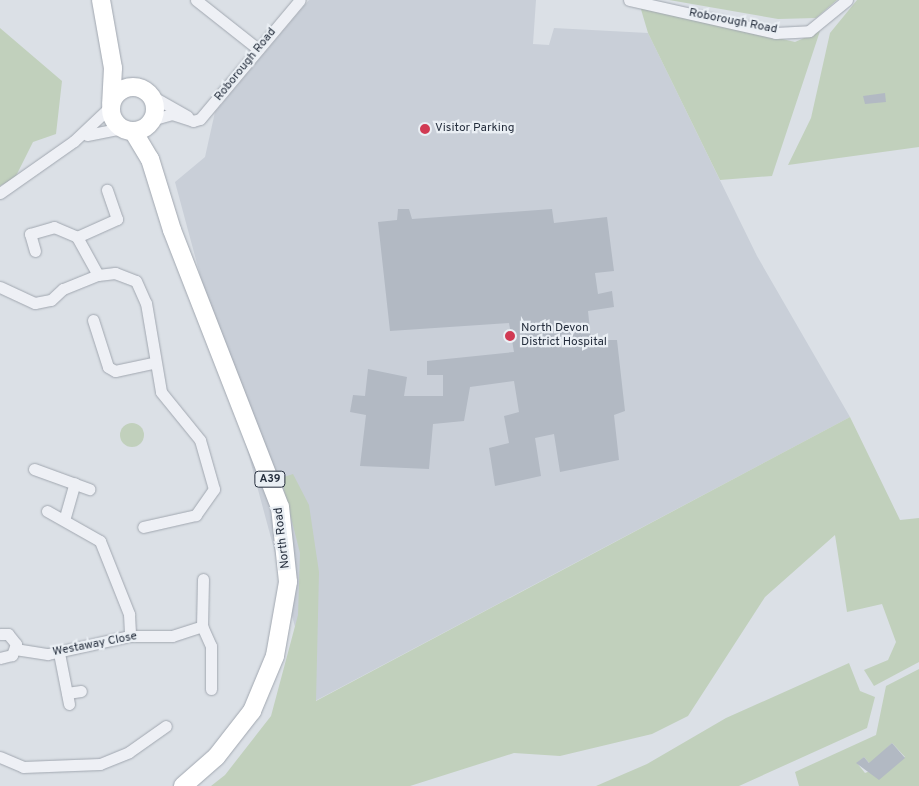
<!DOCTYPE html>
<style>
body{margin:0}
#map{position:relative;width:919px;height:786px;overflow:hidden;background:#dbe0e6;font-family:Overpass,sans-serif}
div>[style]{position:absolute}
.built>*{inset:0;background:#c9cfd8}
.green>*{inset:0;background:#c1d0bc}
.round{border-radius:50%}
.building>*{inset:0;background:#b2b9c3}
.roads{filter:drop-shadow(0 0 1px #a1a7b0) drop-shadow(0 0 1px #a1a7b0)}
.street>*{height:11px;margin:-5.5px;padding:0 5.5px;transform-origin:5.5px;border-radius:5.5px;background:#eef0f5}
.primary>*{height:18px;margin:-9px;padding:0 9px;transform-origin:9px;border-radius:9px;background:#fff}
.primary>.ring{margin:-9px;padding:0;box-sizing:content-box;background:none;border:18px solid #fff;border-radius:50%}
.dots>*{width:14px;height:14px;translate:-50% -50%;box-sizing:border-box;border:2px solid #eaeff4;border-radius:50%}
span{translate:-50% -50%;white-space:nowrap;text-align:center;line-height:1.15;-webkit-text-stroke:4.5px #eaeff4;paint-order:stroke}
.shield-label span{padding:1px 4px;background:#eaeff4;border:1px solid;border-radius:4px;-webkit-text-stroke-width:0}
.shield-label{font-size:11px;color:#252e3d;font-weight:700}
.street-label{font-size:12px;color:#252e3d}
.poi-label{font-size:12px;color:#252e3d}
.left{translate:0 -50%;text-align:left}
</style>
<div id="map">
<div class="built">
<div style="clip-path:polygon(309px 0,536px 0,533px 44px,549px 45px,554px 28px,648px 33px,757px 256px,850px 417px,315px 701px,175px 182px,205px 157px,215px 112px)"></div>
</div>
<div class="green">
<div style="clip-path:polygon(669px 0,837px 0,816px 18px,778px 19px)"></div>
<div style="clip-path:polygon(857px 0,919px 0,919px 147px,788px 165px,811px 118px,830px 33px)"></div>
<div style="clip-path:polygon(640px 6px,795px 42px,820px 31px,772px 176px,720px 180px,648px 33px)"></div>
<div style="clip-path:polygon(0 28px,62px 81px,56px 134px,33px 142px,15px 178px,0 186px)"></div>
<div style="clip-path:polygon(850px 417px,900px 520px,919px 518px,919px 662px,874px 686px,864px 670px,888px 660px,896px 642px,882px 604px,847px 612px,835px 535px,765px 597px,688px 716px,652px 734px,560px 756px,514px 753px,410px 786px,211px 786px,225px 775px,271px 716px,298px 615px,300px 553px,281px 478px,293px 474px,309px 505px,319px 572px,316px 701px)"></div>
<div class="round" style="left:120px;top:423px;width:24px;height:24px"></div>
<div style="clip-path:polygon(849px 663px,860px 691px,875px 697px,867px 728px,739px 786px,596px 786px,647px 764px,726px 718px)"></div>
<div style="clip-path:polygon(evenodd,919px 669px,919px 786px,799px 786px,795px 772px,876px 735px,886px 686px,919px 669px,892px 743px,905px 757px,865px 773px,857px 763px,864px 757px,870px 764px,892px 743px)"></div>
</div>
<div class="building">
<div style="clip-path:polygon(885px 93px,886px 102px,865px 104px,863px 96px)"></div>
<div style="clip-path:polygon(398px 209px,409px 209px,412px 219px,552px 209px,554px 223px,607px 217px,614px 271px,595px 273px,598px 294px,612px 291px,614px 307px,588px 311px,591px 340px,617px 340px,625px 411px,614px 415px,619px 460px,560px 472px,554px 434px,535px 438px,541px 476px,495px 486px,489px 448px,509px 443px,504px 416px,519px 412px,514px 381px,470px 387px,464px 421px,433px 424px,429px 469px,360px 466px,366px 415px,350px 412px,353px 395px,365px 396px,368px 369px,407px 377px,404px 396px,443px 396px,443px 375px,427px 375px,427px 361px,514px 352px,509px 323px,390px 331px,378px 222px,397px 220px)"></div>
<div style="clip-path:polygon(892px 743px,905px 758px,879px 780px,856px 763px,864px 757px,869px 763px)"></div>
</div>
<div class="roads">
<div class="street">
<div style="left:196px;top:0;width:79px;rotate:38.3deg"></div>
<div style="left:629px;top:0;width:150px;rotate:12.7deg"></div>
<div style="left:775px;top:33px;width:34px;rotate:-3deg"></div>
<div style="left:809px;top:31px;width:49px;rotate:-39.2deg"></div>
<div style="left:150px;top:95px;width:43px;rotate:29.6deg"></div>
<div style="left:151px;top:120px;width:22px;rotate:-16deg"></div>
<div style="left:172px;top:114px;width:22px;rotate:18deg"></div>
<div style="left:193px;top:121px;width:7px;rotate:-16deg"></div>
<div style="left:200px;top:119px;width:155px;rotate:-50deg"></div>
<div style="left:87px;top:135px;width:37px;rotate:-11deg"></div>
<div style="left:0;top:193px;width:90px;rotate:-35.1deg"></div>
<div style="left:74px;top:141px;width:51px;rotate:-43.4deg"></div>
<div style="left:77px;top:237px;width:44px;rotate:-24.2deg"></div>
<div style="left:117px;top:219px;width:31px;rotate:-109deg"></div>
<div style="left:35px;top:251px;width:18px;rotate:-106deg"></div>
<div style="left:30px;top:234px;width:25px;rotate:-16deg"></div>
<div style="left:54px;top:227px;width:25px;rotate:23deg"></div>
<div style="left:77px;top:237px;width:43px;rotate:61.1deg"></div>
<div style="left:0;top:287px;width:38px;rotate:25deg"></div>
<div style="left:35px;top:303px;width:16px;rotate:-11deg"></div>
<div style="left:51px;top:300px;width:16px;rotate:-43deg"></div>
<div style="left:63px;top:289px;width:38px;rotate:-22deg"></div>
<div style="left:98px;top:275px;width:17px;rotate:-7deg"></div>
<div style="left:115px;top:273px;width:22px;rotate:21deg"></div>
<div style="left:136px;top:281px;width:24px;rotate:66deg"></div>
<div style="left:146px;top:303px;width:90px;rotate:80.4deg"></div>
<div style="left:161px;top:392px;width:62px;rotate:50.9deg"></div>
<div style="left:200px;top:440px;width:51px;rotate:74.1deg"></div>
<div style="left:214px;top:489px;width:32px;rotate:125deg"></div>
<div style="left:196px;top:515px;width:54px;rotate:167.2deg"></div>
<div style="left:93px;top:320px;width:49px;rotate:72.3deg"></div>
<div style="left:108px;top:367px;width:8px;rotate:30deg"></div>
<div style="left:115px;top:371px;width:40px;rotate:-12deg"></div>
<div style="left:34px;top:469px;width:59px;rotate:20deg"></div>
<div style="left:47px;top:511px;width:61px;rotate:29.5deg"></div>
<div style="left:100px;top:541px;width:79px;rotate:68.3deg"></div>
<div style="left:129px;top:614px;width:22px;rotate:87deg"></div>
<div style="left:65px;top:517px;width:35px;rotate:-74deg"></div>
<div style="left:203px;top:579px;width:47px;rotate:91.2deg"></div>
<div style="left:202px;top:626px;width:22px;rotate:66deg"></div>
<div style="left:211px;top:646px;width:43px;rotate:90deg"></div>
<div style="left:0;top:634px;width:8px"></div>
<div style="left:8px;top:634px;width:13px;rotate:51deg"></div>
<div style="left:16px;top:644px;width:12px;rotate:110deg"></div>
<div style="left:12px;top:655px;width:12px;rotate:166deg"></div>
<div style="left:15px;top:649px;width:33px;rotate:9deg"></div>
<div style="left:48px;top:654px;width:84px;rotate:-12.4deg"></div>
<div style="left:130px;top:636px;width:42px"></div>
<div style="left:172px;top:636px;width:32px;rotate:-18deg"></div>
<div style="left:59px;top:653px;width:52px;rotate:78.9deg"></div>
<div style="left:67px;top:693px;width:14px;rotate:-8deg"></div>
<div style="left:0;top:757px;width:25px;rotate:23deg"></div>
<div style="left:23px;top:767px;width:77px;rotate:-2.2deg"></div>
<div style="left:100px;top:764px;width:31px;rotate:-22deg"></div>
<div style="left:129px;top:752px;width:45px;rotate:-35.1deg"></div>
</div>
<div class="primary">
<div style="left:101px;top:0;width:69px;rotate:80deg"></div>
<div style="left:113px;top:68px;width:35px;rotate:93deg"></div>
<div class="ring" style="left:111px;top:87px;width:26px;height:26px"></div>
<div style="left:133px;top:131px;width:33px;rotate:59deg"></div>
<div style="left:150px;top:159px;width:74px;rotate:72.8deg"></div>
<div style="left:172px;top:230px;width:297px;rotate:68.7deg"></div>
<div style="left:280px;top:507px;width:75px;rotate:83.9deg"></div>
<div style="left:288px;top:582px;width:75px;rotate:100deg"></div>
<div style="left:275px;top:656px;width:60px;rotate:112.7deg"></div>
<div style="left:252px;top:711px;width:58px;rotate:128deg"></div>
<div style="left:216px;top:757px;width:44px;rotate:138.7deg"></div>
</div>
</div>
<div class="dots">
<div style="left:425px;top:129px;background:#d13a53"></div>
<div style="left:510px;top:336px;background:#d13a53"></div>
</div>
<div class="shield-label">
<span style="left:270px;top:479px">A39</span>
</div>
<div class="street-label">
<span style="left:733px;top:22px;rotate:11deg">Roborough Road</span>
<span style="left:246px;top:65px;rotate:-51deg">Roborough Road</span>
<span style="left:283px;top:538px;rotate:-97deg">North Road</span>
<span style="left:95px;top:645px;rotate:-11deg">Westaway Close</span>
</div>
<div class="poi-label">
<span class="left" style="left:435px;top:129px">Visitor Parking</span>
<span class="left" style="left:521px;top:336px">North Devon<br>District Hospital</span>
</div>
</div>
